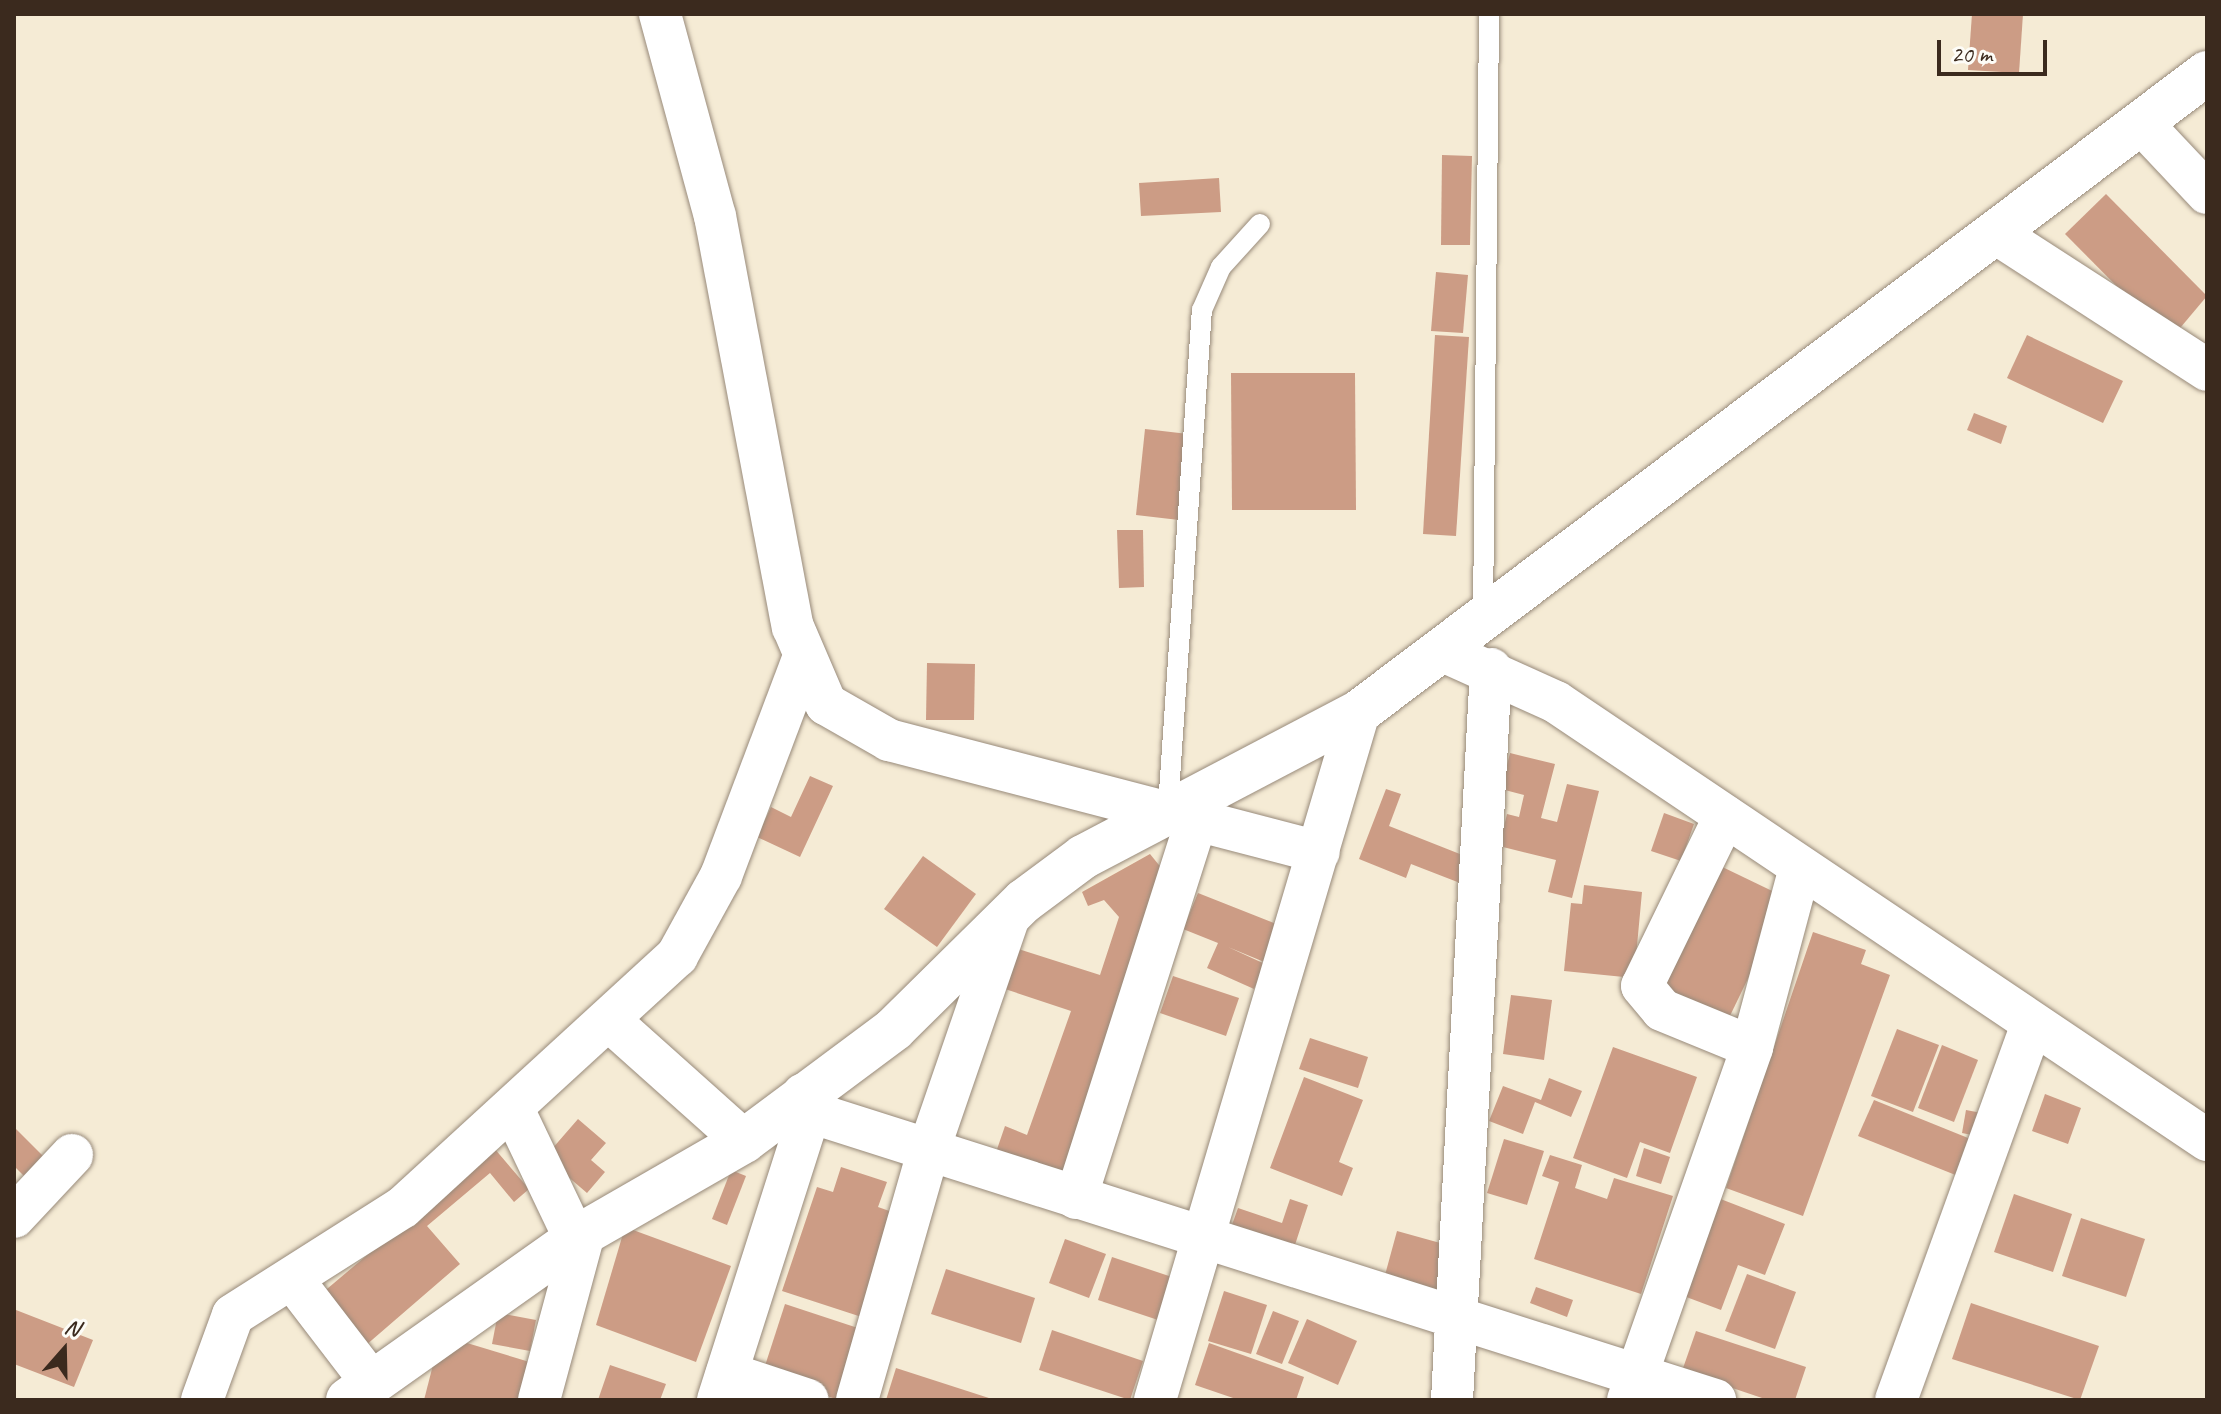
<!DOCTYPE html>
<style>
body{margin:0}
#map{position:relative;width:2221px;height:1414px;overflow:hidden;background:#f5ebd5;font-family:Caveat,sans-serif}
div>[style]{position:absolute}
.building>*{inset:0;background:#cc9c85}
.roads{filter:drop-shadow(0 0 2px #988a7a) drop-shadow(0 0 2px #988a7a)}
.service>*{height:20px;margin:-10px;padding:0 10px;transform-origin:10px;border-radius:10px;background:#fff}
.minor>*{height:42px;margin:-21px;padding:0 21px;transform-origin:21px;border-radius:21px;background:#fff}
.secondary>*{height:44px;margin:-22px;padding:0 22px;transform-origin:22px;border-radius:22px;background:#fff}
span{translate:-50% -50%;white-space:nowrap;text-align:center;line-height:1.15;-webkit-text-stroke:7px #fdfcf7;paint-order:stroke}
.frame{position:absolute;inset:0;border:16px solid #3b2a1e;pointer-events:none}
.north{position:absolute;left:24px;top:1310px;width:80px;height:80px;-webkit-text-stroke:6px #fdfcf7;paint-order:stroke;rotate:20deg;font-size:22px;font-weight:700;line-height:32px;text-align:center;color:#3b2a1e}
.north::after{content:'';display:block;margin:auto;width:28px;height:36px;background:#3b2a1e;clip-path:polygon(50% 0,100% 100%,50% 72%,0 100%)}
.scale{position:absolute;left:1937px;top:40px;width:110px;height:36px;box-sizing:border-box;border:4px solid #3b2a1e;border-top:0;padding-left:10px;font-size:24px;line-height:28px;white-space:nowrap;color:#3b2a1e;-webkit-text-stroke:6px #fdfcf7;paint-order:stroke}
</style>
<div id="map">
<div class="building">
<div style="clip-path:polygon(1972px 14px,2023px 14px,2019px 73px,1968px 70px)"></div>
<div style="clip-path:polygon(1442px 155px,1472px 156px,1470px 245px,1441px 245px)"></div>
<div style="clip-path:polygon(1219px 178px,1221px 212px,1141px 216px,1139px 183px)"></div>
<div style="clip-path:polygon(2106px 194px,2207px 296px,2170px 340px,2065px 234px)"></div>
<div style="clip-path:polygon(1436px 272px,1468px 275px,1463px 333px,1431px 331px)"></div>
<div style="clip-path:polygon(1435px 335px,1469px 337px,1456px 536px,1423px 534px)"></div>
<div style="clip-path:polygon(2027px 335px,2123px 381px,2103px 423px,2007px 378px)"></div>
<div style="clip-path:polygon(1231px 373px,1355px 373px,1356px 510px,1232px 510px)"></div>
<div style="clip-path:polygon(1974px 413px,2007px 426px,2001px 444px,1967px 430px)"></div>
<div style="clip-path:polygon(1145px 429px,1188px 434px,1179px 520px,1136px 515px)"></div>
<div style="clip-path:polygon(1117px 530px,1143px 530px,1144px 587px,1119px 588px)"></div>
<div style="clip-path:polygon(927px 663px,975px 664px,974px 720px,926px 720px)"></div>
<div style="clip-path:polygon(1510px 753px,1555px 764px,1541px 818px,1557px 822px,1567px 784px,1599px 791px,1572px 898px,1548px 892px,1556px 860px,1499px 846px,1507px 814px,1519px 817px,1524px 795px,1501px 789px)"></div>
<div style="clip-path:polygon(810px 776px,833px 786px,800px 857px,757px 837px,771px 807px,791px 817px)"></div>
<div style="clip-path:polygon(1386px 789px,1401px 794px,1389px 826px,1470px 858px,1460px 883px,1411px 864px,1406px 878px,1359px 859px)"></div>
<div style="clip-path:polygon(1664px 813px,1694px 824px,1681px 861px,1651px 851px)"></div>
<div style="clip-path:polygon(1150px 854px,1163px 870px,1064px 1187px,994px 1158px,1005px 1126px,1027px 1135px,1071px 1011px,1002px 988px,1015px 948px,1100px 975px,1119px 917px,1104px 900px,1088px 906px,1082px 892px)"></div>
<div style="clip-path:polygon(923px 856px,976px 894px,937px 947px,884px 909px)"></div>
<div style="clip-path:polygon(1712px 862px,1787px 898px,1727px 1022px,1652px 987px)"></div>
<div style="clip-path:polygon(1584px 885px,1642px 892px,1634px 978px,1564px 971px,1571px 903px,1582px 904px)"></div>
<div style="clip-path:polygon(1198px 893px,1289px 929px,1274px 966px,1228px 947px,1265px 964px,1254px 989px,1207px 968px,1218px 943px,1183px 929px)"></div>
<div style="clip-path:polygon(1813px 932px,1866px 950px,1861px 964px,1890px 975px,1803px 1216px,1726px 1188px)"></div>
<div style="clip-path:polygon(1173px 976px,1239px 998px,1226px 1036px,1160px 1013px)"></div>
<div style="clip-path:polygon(1511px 995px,1552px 1000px,1544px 1060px,1503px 1054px)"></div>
<div style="clip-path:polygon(1897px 1029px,1939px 1045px,1913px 1112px,1871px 1096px)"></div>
<div style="clip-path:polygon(1310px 1038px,1368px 1057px,1358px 1088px,1299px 1069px)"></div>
<div style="clip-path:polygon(1942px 1045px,1978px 1060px,1954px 1122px,1918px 1108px)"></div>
<div style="clip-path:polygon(1613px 1047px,1697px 1077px,1670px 1153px,1640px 1142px,1627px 1178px,1573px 1158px)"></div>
<div style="clip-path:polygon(1304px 1077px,1363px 1100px,1339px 1162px,1353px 1168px,1342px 1196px,1270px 1168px)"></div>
<div style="clip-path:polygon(1549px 1078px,1582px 1091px,1571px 1117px,1535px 1102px,1523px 1134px,1489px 1121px,1503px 1086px,1541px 1100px)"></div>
<div style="clip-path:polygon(2045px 1094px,2081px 1108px,2068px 1144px,2032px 1131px)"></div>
<div style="clip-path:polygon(1874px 1100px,1973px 1140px,1958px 1176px,1858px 1136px)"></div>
<div style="clip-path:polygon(1966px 1110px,1992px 1115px,1987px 1138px,1962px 1133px)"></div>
<div style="clip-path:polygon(578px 1119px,606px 1143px,591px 1160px,605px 1172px,587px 1193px,545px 1157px)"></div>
<div style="clip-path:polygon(14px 1127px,45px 1158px,26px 1178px,14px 1166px)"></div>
<div style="clip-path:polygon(1504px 1139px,1544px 1151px,1527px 1205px,1487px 1193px)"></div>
<div style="clip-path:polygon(494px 1148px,529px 1189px,514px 1202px,490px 1173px,427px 1226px,460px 1264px,365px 1346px,321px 1294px)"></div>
<div style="clip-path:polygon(1644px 1148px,1670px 1157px,1661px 1184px,1636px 1176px)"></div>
<div style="clip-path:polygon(1550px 1155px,1582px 1165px,1575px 1188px,1607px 1199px,1614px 1178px,1673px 1196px,1641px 1294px,1534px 1259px,1559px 1182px,1542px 1176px)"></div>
<div style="clip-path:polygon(841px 1167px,887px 1182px,878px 1207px,898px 1214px,877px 1322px,782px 1291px,817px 1187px,833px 1192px)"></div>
<div style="clip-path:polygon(731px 1170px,746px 1176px,727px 1225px,712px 1219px)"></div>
<div style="clip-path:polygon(2014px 1194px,2072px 1214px,2053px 1272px,1994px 1252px)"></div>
<div style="clip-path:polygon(1718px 1198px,1785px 1224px,1765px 1275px,1738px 1265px,1721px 1310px,1681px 1295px)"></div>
<div style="clip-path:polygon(1290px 1199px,1308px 1205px,1292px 1254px,1229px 1233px,1238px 1208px,1282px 1223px)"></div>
<div style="clip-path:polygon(2081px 1218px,2145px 1239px,2126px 1297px,2062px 1276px)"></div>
<div style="clip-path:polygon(625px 1227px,731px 1266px,696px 1362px,596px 1325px)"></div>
<div style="clip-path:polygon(1397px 1231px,1451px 1246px,1439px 1290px,1385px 1275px)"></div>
<div style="clip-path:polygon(1065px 1239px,1106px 1254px,1089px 1298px,1049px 1283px)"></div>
<div style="clip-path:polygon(1112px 1257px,1175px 1278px,1161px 1321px,1098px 1300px)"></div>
<div style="clip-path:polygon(946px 1269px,1035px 1298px,1021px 1343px,931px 1314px)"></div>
<div style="clip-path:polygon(1747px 1274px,1796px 1292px,1775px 1349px,1725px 1331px)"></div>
<div style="clip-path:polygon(1536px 1287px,1573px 1300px,1567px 1317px,1530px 1303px)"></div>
<div style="clip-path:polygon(1224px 1291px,1267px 1305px,1251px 1354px,1208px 1341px)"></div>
<div style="clip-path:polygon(1971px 1303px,2099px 1346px,2080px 1400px,1952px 1359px)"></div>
<div style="clip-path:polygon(785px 1304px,870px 1332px,839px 1400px,762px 1375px)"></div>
<div style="clip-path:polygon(16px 1310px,93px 1340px,74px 1387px,14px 1364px)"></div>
<div style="clip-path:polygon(1273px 1311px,1299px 1321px,1282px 1364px,1256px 1354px)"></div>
<div style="clip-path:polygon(498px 1313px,536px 1320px,530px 1351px,492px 1344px)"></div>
<div style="clip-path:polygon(1307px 1319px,1357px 1341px,1338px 1385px,1288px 1363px)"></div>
<div style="clip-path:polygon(1052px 1330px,1143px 1361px,1130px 1400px,1039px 1370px)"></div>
<div style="clip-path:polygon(1696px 1331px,1806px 1367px,1795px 1400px,1768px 1400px,1682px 1371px)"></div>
<div style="clip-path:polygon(467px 1343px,536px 1364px,524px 1400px,424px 1400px,434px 1361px)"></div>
<div style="clip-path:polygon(1209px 1343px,1304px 1377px,1296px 1400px,1239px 1400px,1195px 1385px)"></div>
<div style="clip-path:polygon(610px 1365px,666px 1384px,660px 1400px,598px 1400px)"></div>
<div style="clip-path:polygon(896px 1368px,992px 1399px,992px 1400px,886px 1400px)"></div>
</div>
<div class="roads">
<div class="service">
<div style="left:1483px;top:618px;width:604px;rotate:-89.43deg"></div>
<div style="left:1168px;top:807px;width:498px;rotate:-86.1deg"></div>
<div style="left:1202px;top:310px;width:47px;rotate:-66.2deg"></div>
<div style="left:1221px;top:267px;width:58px;rotate:-47.8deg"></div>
</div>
<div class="minor">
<div style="left:660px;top:14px;width:209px;rotate:74.8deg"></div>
<div style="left:715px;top:216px;width:418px;rotate:79.3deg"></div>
<div style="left:793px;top:627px;width:84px;rotate:66.8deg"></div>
<div style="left:826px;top:704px;width:73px;rotate:29.7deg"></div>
<div style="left:889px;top:740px;width:444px;rotate:14.6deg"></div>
<div style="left:2142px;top:124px;width:95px;rotate:46.7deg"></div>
<div style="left:1997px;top:234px;width:250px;rotate:32.9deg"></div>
<div style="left:1443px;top:651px;width:124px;rotate:24.3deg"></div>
<div style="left:1556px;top:702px;width:785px;rotate:33.93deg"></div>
<div style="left:1725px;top:816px;width:189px;rotate:116deg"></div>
<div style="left:1642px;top:986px;width:31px;rotate:50deg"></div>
<div style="left:1662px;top:1010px;width:97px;rotate:22.3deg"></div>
<div style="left:611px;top:1022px;width:178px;rotate:41.8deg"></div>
<div style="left:513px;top:1109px;width:148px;rotate:64.5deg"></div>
<div style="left:810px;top:1112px;width:950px;rotate:17.65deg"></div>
<div style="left:1076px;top:1198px;width:401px;rotate:-72.3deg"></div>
<div style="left:14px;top:1217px;width:85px;rotate:-46.9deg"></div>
<div style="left:293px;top:1280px;width:130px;rotate:52.5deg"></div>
<div style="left:727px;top:1373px;width:85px;rotate:18.4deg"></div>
<div style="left:202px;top:1400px;width:90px;rotate:-70deg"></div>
<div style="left:233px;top:1315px;width:201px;rotate:-32.4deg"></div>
<div style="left:403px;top:1207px;width:372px;rotate:-42.5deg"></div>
<div style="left:677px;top:956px;width:91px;rotate:-61.2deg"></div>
<div style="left:721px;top:876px;width:232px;rotate:-69.3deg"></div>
<div style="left:539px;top:1400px;width:173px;rotate:-74.9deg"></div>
<div style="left:718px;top:1400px;width:302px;rotate:-72.3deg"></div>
<div style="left:810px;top:1112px;width:19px;rotate:-111deg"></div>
<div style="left:857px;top:1400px;width:261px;rotate:-74deg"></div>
<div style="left:929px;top:1149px;width:245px;rotate:-71deg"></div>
<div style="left:1155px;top:1400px;width:718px;rotate:-73.48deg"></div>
<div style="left:1452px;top:1400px;width:732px;rotate:-86.95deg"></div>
<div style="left:1628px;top:1400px;width:374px;rotate:-70.6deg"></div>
<div style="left:1752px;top:1047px;width:185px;rotate:-75deg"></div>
<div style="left:1896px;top:1400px;width:399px;rotate:-70.1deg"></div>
</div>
<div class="secondary">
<div style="left:348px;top:1400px;width:289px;rotate:-35.3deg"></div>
<div style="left:584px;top:1233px;width:185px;rotate:-29.9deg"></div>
<div style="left:744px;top:1141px;width:187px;rotate:-36.7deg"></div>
<div style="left:894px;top:1029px;width:182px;rotate:-44.6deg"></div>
<div style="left:1024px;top:901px;width:74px;rotate:-36.7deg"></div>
<div style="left:1083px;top:857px;width:312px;rotate:-27.7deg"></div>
<div style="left:1359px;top:712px;width:1062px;rotate:-37deg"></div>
</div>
</div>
<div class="frame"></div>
<div class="north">N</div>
<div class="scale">20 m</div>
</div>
